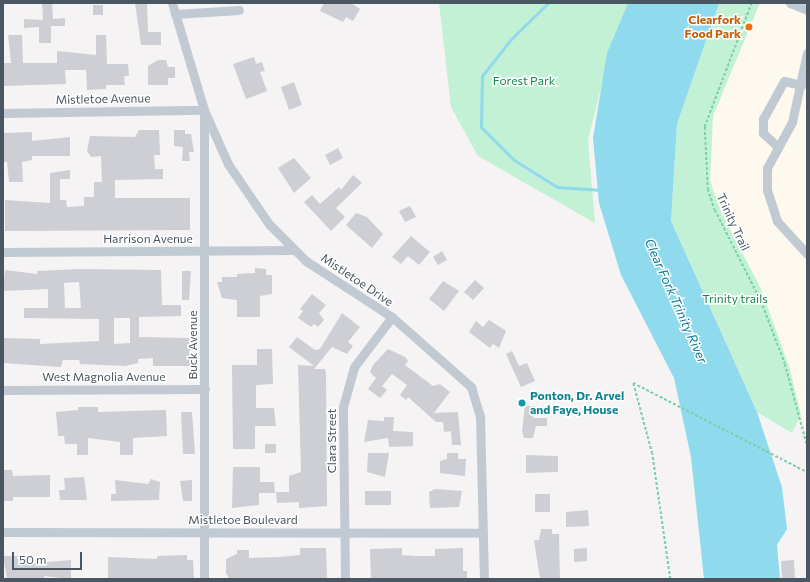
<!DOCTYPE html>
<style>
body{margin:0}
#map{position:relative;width:810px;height:582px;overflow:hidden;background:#f5f3f3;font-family:Commissioner,sans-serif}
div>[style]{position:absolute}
.commercial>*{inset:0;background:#fdf9ef}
.green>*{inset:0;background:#c3f1d5}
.water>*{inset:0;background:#90daee}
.stream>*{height:3px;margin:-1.5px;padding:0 1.5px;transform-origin:1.5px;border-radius:1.5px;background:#90daee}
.building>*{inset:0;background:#cdcfd5}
.path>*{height:1.5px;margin-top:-0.75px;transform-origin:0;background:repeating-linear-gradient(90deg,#7ad0a6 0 3px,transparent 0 5px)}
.minor>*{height:9px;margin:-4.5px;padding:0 4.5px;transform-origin:4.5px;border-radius:4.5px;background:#c1cad2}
.dots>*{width:11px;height:11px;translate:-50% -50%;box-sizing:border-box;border:2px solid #fff;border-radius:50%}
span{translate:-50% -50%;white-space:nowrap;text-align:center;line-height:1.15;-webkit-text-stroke:3px #fff;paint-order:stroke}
.food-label{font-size:12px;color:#c56008;font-weight:700}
.right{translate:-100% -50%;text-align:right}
.park-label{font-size:12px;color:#17864f}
.street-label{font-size:12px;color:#4a5661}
.culture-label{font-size:12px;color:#0d838f;font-weight:700}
.left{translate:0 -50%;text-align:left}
.water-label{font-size:13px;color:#0c7c9b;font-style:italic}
.frame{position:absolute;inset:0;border:4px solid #4a5661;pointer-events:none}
.scale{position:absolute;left:12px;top:552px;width:70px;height:18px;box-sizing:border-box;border:2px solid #4a5661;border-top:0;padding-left:5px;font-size:12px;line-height:14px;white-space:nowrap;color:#4a5661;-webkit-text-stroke:3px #fff;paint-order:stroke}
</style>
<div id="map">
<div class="commercial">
<div style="clip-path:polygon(760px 3px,807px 3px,807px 439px,789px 366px,761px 289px,721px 212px,710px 181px,713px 116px)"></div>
</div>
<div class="green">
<div style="clip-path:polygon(439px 3px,628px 3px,614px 36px,588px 140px,595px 223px,478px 156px,451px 107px)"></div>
<div style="clip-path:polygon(719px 3px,760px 3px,713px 116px,710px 181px,721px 212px,761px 289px,789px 366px,801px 415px,792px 433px,757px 412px,671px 221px,677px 124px)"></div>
</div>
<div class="water">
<div style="clip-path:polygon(628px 3px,719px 3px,677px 124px,671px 221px,757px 412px,782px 487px,787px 529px,777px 545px,780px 579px,704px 579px,691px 457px,674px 378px,621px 275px,599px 203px,593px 138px,607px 53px)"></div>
</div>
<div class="stream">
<div style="left:548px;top:3px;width:52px;rotate:135.8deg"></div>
<div style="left:511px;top:39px;width:47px;rotate:128.1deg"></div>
<div style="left:482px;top:76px;width:51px;rotate:91.1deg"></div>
<div style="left:481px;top:127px;width:47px;rotate:45deg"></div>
<div style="left:514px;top:160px;width:51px;rotate:32.1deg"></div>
<div style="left:557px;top:187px;width:45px;rotate:3.8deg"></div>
</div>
<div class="building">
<div style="clip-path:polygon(42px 3px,52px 3px,53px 19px,65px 18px,65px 26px,51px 26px,51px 43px,39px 43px,39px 27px,24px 28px,24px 19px,43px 20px)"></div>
<div style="clip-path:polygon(135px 3px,147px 3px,148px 32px,161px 32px,161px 45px,141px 45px)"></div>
<div style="clip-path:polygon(324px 3px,351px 3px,360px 9px,353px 21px,346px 17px,343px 22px,320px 11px)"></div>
<div style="clip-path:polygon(93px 5px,103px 5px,103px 15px,93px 15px)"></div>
<div style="clip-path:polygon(8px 35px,22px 35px,23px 63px,57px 63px,57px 51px,96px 55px,96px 35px,106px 35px,107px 64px,128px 64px,129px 76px,124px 76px,125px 85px,106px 85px,106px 89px,87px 90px,86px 70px,65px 70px,66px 84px,3px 86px,3px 63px,11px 63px)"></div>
<div style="clip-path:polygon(254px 57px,256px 64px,262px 62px,265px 71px,260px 72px,267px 91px,246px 99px,233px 64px)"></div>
<div style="clip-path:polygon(158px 60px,166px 60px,168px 67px,175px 67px,175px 78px,168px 78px,168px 85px,148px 85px,148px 66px)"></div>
<div style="clip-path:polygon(294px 82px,302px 105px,289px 110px,281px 87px)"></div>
<div style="clip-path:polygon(139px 130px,159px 130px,160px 155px,154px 155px,155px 169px,163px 169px,163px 179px,115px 180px,115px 198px,190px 198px,190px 230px,5px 231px,5px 200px,50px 203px,50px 173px,70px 170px,70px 179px,60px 179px,60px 200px,66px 200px,67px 207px,84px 206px,84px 197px,94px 197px,94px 182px,102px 182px,101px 156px,91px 157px,87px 151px,90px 136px,135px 137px)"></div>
<div style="clip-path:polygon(174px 130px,185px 130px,185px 134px,191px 134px,194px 152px,189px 152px,190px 161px,182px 161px,183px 147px,174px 146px)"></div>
<div style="clip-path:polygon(32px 132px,32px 141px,70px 137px,70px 156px,32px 156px,32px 160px,22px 162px,23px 182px,9px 182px,7px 162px,3px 162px,3px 133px)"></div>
<div style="clip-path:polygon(338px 148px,343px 158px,330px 165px,325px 155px)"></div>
<div style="clip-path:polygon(294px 158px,311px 178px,294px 193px,278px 168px)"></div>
<div style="clip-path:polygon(353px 175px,362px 183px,336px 208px,345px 217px,331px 231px,304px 202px,312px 195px,320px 204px,339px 187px,341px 190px)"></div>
<div style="clip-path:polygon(410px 206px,416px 217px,405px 222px,399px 211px)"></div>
<div style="clip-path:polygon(356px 213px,367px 217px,383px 234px,372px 248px,346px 225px)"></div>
<div style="clip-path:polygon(411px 236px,430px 252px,419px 265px,408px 256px,401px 264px,392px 257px)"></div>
<div style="clip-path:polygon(442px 251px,447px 260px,438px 265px,433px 257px)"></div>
<div style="clip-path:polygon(255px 268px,266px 269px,266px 275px,272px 275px,272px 294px,260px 296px,260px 317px,237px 317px,237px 300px,222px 298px,217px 282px,222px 282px,222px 277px,237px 277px,237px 274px,255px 273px)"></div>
<div style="clip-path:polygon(evenodd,79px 269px,161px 270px,162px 305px,181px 305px,181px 316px,139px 317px,139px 337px,189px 338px,192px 366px,153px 366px,153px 358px,138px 359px,138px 363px,125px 366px,80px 364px,79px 360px,63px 360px,61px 367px,3px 363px,3px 338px,40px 339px,40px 344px,99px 341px,99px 319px,24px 318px,24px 308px,48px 308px,48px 289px,3px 291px,5px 270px,37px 274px,37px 271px,79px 269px,79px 282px,81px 308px,65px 308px,64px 283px,79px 282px,79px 269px,114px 318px,130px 318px,130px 343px,114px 344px,114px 318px)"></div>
<div style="clip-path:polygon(182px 271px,191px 271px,189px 300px,182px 300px)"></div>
<div style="clip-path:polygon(475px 280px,484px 288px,473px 300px,464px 292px)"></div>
<div style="clip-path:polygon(443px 281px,459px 291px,444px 311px,429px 299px)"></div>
<div style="clip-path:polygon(312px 294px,326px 305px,319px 313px,324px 320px,318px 327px,314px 324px,311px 327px,298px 318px,303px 311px,300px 309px)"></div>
<div style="clip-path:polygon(342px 313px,360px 327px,348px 342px,353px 346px,347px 354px,332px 347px,314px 369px,325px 369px,326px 374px,327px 506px,299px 508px,299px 502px,277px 503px,276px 492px,289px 492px,289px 476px,301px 472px,298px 365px,314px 366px,289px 347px,297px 337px,315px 350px,320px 349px)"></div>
<div style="clip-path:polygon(489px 320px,506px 331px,499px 348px,493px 344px,490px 348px,469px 332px,476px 321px,483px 327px)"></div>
<div style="clip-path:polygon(257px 349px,272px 349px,273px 384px,256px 385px,256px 408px,274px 408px,276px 426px,255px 426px,255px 449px,233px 449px,232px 365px,257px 365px)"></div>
<div style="clip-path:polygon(388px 349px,405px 357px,408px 361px,405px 365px,433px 386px,440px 384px,450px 392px,434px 413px,458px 412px,461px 445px,452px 445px,451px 431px,444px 432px,443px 422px,436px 422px,408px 397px,406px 400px,400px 395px,407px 385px,392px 374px,382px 386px,387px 390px,380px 398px,368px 389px,376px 378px,370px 372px,373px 365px)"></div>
<div style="clip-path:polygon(512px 351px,519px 366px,527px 363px,535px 381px,521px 387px,506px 354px)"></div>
<div style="clip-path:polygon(525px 406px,534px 406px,533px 418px,547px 418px,547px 426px,536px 426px,533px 438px,524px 438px,522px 431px)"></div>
<div style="clip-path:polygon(78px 407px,98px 407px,98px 412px,166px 410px,167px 436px,133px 438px,133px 455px,120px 455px,120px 442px,88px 438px,88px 455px,77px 455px,77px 444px,65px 444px,64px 436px,58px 436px,56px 412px,78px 410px)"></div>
<div style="clip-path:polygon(181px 412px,192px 412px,195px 454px,183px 454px)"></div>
<div style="clip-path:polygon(384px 417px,394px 417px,393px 431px,413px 432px,413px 446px,389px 447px,388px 438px,364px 442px,368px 420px,384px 421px)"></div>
<div style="clip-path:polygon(265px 444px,276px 444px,276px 453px,265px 453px)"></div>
<div style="clip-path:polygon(368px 453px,389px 453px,385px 477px,367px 472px)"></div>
<div style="clip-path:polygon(447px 453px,458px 453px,458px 459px,466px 459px,465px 476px,440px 473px,440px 461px,447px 459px)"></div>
<div style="clip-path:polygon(526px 455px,558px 456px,558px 472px,526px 473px)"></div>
<div style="clip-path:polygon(233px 467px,260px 467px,260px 482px,274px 482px,275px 493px,259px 493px,259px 505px,232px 508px)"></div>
<div style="clip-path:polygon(3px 470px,12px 470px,13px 476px,50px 475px,50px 497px,13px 497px,13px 501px,3px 501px)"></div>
<div style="clip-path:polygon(84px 477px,87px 500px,60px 500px,59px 490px,65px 490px,64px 478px)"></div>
<div style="clip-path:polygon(151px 479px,160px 482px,159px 500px,111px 501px,111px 494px,116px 494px,115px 480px,148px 484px)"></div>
<div style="clip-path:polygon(192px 480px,192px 501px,183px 501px,180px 481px)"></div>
<div style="clip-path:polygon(435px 489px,462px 491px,459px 507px,430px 508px,429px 492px)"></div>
<div style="clip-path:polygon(365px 491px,391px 491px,391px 505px,365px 505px)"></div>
<div style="clip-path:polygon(535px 494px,550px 494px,550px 512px,535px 512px)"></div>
<div style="clip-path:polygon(588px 510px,589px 526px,566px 527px,566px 512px)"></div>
<div style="clip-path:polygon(541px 529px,552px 529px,552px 534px,559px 534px,560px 579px,540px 579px,534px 540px,539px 540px)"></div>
<div style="clip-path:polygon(300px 548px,326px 548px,327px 579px,229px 578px,226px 573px,226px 559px,237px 554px,237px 550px,249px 550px,249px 558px,280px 557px,300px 555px)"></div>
<div style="clip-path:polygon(402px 548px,402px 555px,415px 556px,435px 556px,435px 549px,463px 548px,463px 571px,467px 571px,467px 579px,371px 579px,370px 549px)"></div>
<div style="clip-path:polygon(587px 548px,587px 561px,574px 562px,574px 549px)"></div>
<div style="clip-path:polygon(187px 555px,187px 560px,193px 560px,194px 579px,108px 579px,108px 557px,157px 559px,157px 556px)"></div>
<div style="clip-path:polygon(3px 556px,23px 556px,25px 564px,71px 560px,71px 579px,44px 576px,44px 579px,7px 579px)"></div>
<div style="clip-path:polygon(794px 560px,795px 579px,782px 579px,781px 561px)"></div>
</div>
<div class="path">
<div style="left:752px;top:3px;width:133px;rotate:110.8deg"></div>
<div style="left:705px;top:127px;width:62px;rotate:87.2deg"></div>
<div style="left:708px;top:189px;width:22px;rotate:72deg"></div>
<div style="left:715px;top:210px;width:102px;rotate:63.2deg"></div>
<div style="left:761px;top:301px;width:67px;rotate:69.1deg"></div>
<div style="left:785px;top:364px;width:84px;rotate:74.8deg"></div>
<div style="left:670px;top:579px;width:126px;rotate:-98.2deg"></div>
<div style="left:652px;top:454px;width:73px;rotate:-105deg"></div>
<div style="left:633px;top:383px;width:195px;rotate:27.1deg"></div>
</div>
<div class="minor">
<div style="left:172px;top:3px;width:112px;rotate:73.3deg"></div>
<div style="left:204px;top:110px;width:59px;rotate:66deg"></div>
<div style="left:228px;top:164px;width:73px;rotate:55.7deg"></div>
<div style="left:269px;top:224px;width:52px;rotate:45deg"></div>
<div style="left:306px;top:261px;width:103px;rotate:33.1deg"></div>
<div style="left:392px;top:317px;width:106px;rotate:41.5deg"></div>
<div style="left:471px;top:387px;width:30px;rotate:73deg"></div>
<div style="left:480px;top:416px;width:163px;rotate:88.6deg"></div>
<div style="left:790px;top:3px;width:18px;rotate:22deg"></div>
<div style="left:175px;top:14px;width:64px;rotate:-3.6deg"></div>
<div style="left:807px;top:53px;width:71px;rotate:102.3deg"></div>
<div style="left:792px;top:122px;width:52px;rotate:118.5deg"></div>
<div style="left:767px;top:168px;width:22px;rotate:90deg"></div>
<div style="left:767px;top:190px;width:33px;rotate:72deg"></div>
<div style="left:777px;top:221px;width:45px;rotate:47.7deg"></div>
<div style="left:3px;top:113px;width:201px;rotate:-0.9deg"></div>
<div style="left:204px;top:110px;width:469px;rotate:90deg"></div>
<div style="left:778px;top:147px;width:21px;rotate:-137deg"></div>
<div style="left:763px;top:133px;width:14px;rotate:-90deg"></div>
<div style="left:763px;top:119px;width:43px;rotate:-61.1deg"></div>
<div style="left:784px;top:81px;width:18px;rotate:13deg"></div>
<div style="left:3px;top:252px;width:291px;rotate:-0.4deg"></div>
<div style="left:3px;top:390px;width:202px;rotate:-0.3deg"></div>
<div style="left:3px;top:532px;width:480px;rotate:0.1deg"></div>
<div style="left:345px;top:579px;width:172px;rotate:-90.7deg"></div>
<div style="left:343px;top:407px;width:41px;rotate:-74.6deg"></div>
<div style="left:354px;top:367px;width:63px;rotate:-52.8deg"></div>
</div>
<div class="dots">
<div style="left:749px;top:27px;background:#e8710a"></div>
<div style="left:522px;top:403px;background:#0f9aa8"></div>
</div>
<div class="food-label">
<span class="right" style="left:741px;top:27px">Clearfork<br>Food Park</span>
</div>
<div class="park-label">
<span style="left:524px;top:81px">Forest Park</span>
<span style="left:735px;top:299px">Trinity trails</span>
</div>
<div class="street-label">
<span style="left:103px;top:99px;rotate:-1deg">Mistletoe Avenue</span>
<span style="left:733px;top:222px;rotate:65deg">Trinity Trail</span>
<span style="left:148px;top:239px">Harrison Avenue</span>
<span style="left:357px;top:280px;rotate:34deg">Mistletoe Drive</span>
<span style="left:193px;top:345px;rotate:-90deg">Buck Avenue</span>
<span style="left:104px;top:377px">West Magnolia Avenue</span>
<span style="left:332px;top:441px;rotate:-90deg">Clara Street</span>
<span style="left:243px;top:520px">Mistletoe Boulevard</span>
</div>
<div class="culture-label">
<span class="left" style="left:530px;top:403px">Ponton, Dr. Arvel<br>and Faye, House</span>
</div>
<div class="water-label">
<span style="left:676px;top:301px;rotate:66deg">Clear Fork Trinity River</span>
</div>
<div class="frame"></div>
<div class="scale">50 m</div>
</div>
